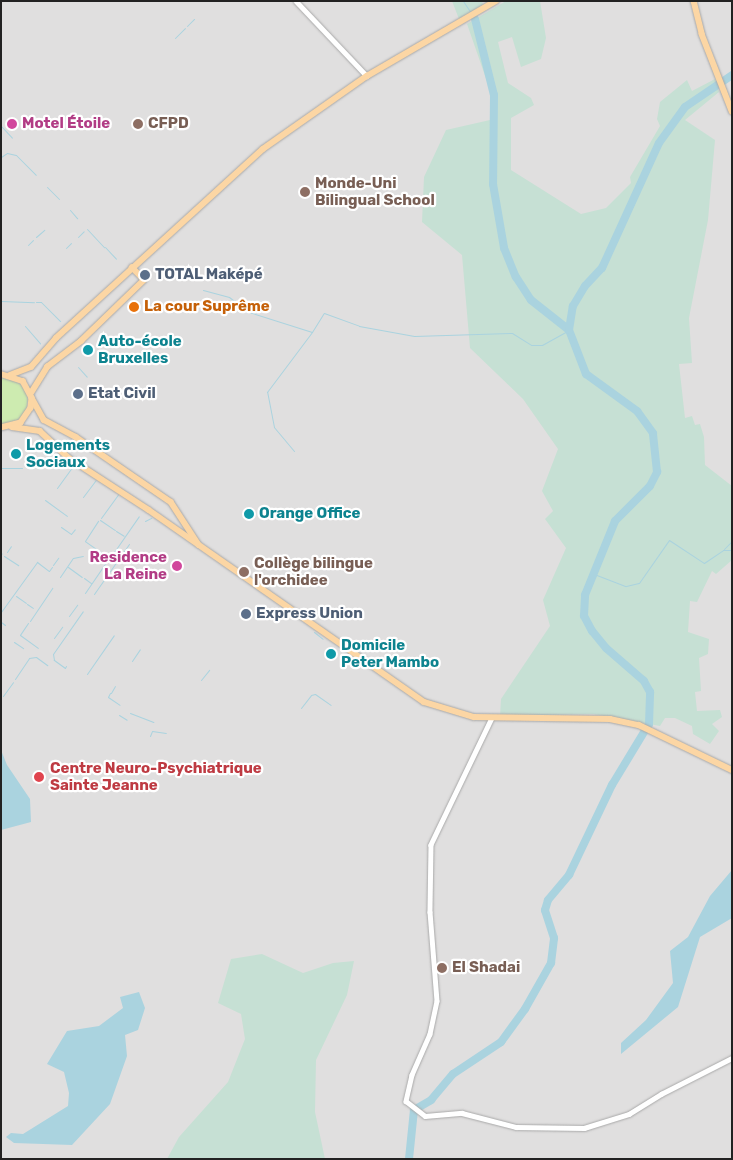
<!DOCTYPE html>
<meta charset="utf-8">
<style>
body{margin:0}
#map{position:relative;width:733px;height:1160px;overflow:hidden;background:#f2efe9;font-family:Rubik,sans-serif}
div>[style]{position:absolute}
.residential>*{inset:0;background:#e0dfdf}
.grass>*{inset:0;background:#cdebb0}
.wetland>*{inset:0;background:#c6e0d4}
.water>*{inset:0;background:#aad3df}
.stream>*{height:1px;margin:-0.5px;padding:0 0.5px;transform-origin:0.5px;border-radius:0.5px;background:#aad3df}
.river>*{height:8px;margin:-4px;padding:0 4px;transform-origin:4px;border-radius:4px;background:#aad3df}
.roads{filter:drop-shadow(0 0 1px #a9a9a9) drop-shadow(0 0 1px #a9a9a9)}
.minor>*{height:4.5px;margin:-2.25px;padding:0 2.25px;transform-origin:2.25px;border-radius:2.25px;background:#fff}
.major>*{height:5.5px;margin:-2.75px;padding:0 2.75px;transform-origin:2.75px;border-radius:2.75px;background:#fcd6a4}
.dots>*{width:14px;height:14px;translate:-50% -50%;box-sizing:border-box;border:2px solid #fff;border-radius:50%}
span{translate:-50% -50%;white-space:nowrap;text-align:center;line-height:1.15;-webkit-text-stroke:4.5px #fff;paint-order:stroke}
.hotel-label{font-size:15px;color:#b23c85;font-weight:700}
.left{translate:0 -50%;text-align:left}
.right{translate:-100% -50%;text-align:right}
.education-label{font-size:15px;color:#785e54;font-weight:700}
.service-label{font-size:15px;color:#4e5e75;font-weight:700}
.food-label{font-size:15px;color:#c56008;font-weight:700}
.culture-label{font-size:15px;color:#0d838f;font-weight:700}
.health-label{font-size:15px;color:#be3a42;font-weight:700}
.frame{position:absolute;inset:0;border:2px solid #222;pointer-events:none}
</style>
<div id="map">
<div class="residential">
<div style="clip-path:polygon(1px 1px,732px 1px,732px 1159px,1px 1159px)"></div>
</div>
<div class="grass">
<div style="clip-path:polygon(1px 378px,17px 381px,25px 389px,28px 400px,26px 411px,18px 420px,8px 424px,1px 424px)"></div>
</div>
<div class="wetland">
<div style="clip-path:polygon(452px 1px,482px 1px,483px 5px,459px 19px)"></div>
<div style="clip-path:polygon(506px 1px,540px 1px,546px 38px,541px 59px,521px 67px,512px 37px,498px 42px,508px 83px,531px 98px,534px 105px,511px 118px,511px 170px,581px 214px,606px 208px,631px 183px,630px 177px,660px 126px,657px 119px,660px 102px,687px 80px,692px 91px,715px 79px,719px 92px,685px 120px,715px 140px,708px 220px,689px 318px,692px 363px,679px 364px,685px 418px,692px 416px,695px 425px,700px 424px,704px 437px,705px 465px,732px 486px,732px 560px,716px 574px,712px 571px,697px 602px,690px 601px,688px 632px,709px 639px,708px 654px,699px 658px,701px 691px,695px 692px,697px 711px,720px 710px,722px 717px,712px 724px,719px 731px,710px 744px,693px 734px,692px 726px,675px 718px,665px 718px,660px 726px,593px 714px,500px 716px,501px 699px,550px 626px,543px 600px,566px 548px,545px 519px,553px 511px,542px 491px,558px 449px,523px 399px,470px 348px,462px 255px,422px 222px,424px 177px,446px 130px,490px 120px,490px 90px,467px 24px)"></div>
<div style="clip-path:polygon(262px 954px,303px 973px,333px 963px,354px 961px,347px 995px,316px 1060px,315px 1112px,325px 1159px,167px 1159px,179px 1137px,228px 1082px,245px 1039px,241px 1014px,218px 1003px,231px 959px)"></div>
</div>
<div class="water">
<div style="clip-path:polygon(1px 750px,7px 765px,30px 799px,31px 822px,1px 830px)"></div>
<div style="clip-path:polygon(732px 870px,732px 918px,700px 937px,678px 1007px,621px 1054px,621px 1043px,646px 1020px,673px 983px,670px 951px,688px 937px,710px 896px)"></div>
<div style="clip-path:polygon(139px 992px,145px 1008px,138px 1030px,125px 1035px,127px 1056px,110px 1104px,72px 1145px,14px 1143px,6px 1137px,11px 1133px,23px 1134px,68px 1106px,69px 1093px,64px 1072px,47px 1064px,67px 1031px,99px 1026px,123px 1008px,120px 997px)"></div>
</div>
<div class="stream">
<div style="left:463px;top:1px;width:14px;rotate:56deg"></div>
<div style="left:187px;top:26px;width:10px;rotate:-45deg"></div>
<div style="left:175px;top:38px;width:14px;rotate:-45deg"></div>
<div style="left:1px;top:126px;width:16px;rotate:47deg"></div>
<div style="left:1px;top:157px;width:7px;rotate:-34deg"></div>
<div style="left:7px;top:153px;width:9px;rotate:13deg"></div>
<div style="left:16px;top:155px;width:28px;rotate:45deg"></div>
<div style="left:47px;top:187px;width:17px;rotate:45deg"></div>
<div style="left:70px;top:210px;width:11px;rotate:49deg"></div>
<div style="left:87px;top:229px;width:25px;rotate:47deg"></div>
<div style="left:36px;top:237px;width:11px;rotate:-41deg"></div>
<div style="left:78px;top:237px;width:8px;rotate:-45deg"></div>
<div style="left:28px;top:245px;width:7px;rotate:-45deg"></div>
<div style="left:105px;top:247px;width:16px;rotate:47deg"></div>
<div style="left:66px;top:248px;width:7px;rotate:-45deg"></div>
<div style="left:203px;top:290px;width:27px;rotate:15deg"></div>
<div style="left:229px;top:297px;width:25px;rotate:37deg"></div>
<div style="left:249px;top:312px;width:66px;rotate:17.6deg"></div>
<div style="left:312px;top:332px;width:22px;rotate:-58deg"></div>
<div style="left:324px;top:313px;width:37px;rotate:20deg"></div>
<div style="left:359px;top:326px;width:56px;rotate:10.3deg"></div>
<div style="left:414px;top:336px;width:98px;rotate:-1.8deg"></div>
<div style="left:512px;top:333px;width:22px;rotate:32deg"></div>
<div style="left:531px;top:345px;width:11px"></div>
<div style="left:542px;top:345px;width:31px;rotate:-29deg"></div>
<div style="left:1px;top:301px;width:33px;rotate:2deg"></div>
<div style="left:36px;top:302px;width:5px"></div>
<div style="left:41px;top:302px;width:27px;rotate:45deg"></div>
<div style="left:25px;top:326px;width:23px;rotate:49deg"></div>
<div style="left:78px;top:367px;width:13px;rotate:48deg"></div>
<div style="left:294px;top:451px;width:31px;rotate:-130deg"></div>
<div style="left:274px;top:427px;width:36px;rotate:-101deg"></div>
<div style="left:267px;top:392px;width:75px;rotate:-53.1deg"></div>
<div style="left:1px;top:468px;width:21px"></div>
<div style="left:57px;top:488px;width:29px;rotate:-54deg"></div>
<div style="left:83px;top:497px;width:21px;rotate:-53deg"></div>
<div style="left:45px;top:500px;width:27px;rotate:36deg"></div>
<div style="left:101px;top:518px;width:29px;rotate:-54deg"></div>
<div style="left:100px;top:520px;width:18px;rotate:34deg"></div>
<div style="left:145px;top:521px;width:7px;rotate:-27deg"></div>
<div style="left:61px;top:527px;width:12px;rotate:35deg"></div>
<div style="left:71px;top:534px;width:6px;rotate:-51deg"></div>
<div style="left:116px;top:531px;width:9px;rotate:32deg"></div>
<div style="left:724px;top:549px;width:11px;rotate:-45deg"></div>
<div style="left:7px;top:552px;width:7px;rotate:-56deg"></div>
<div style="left:1px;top:553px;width:1px;rotate:45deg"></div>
<div style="left:112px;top:555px;width:47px;rotate:-55.3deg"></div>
<div style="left:4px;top:556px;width:17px;rotate:33deg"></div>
<div style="left:53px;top:565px;width:9px;rotate:-54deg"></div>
<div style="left:68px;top:567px;width:17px;rotate:36deg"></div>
<div style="left:594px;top:574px;width:34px;rotate:21deg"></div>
<div style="left:626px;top:586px;width:13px;rotate:-13deg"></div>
<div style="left:639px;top:583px;width:52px;rotate:-55.1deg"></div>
<div style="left:669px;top:540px;width:42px;rotate:33.3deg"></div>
<div style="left:704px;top:563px;width:23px;rotate:-34deg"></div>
<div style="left:723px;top:550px;width:9px"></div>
<div style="left:60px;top:577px;width:23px;rotate:-56deg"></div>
<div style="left:73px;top:558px;width:10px;rotate:-11deg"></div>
<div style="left:84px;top:578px;width:9px;rotate:36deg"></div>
<div style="left:85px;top:593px;width:42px;rotate:-55.6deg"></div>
<div style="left:109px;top:558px;width:29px;rotate:-145deg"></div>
<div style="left:85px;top:541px;width:24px;rotate:-57deg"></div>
<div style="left:94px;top:594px;width:61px;rotate:-55deg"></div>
<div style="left:16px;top:596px;width:12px;rotate:35deg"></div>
<div style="left:27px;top:604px;width:7px;rotate:34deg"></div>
<div style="left:1px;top:612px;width:62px;rotate:-54.2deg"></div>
<div style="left:37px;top:562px;width:15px;rotate:37deg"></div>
<div style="left:49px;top:571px;width:5px;rotate:-53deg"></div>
<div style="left:69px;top:616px;width:14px;rotate:-54deg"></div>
<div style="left:30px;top:621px;width:40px;rotate:-56deg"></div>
<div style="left:1px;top:622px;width:5px;rotate:37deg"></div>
<div style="left:28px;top:623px;width:14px;rotate:124deg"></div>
<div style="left:20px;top:635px;width:22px;rotate:36deg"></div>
<div style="left:314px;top:632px;width:11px;rotate:38deg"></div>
<div style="left:54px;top:638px;width:14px;rotate:-54deg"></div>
<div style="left:14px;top:642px;width:11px;rotate:34deg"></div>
<div style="left:132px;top:661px;width:14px;rotate:-56deg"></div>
<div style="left:66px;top:666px;width:2px;rotate:117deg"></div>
<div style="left:65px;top:668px;width:14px;rotate:-144deg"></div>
<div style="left:54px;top:660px;width:6px;rotate:-99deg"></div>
<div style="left:53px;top:654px;width:52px;rotate:-55.1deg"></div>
<div style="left:87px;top:674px;width:47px;rotate:-55.3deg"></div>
<div style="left:15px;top:679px;width:25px;rotate:-56deg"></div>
<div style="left:29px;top:658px;width:7px;rotate:-8deg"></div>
<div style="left:36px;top:657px;width:14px;rotate:36deg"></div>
<div style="left:201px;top:680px;width:13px;rotate:-51deg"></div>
<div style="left:110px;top:693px;width:4px;rotate:117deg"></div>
<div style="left:108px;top:697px;width:14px;rotate:34deg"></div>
<div style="left:111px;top:693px;width:8px;rotate:-60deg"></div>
<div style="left:3px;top:696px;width:17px;rotate:-54deg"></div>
<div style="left:301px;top:708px;width:16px;rotate:-52deg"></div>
<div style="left:311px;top:695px;width:4px;rotate:-14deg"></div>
<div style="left:315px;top:694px;width:19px;rotate:35deg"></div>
<div style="left:130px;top:713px;width:25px;rotate:21deg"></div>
<div style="left:119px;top:715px;width:9px;rotate:32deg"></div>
<div style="left:150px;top:736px;width:5px;rotate:-68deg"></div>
<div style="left:152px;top:731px;width:14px;rotate:8deg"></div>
</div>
<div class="river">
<div style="left:475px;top:19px;width:78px;rotate:76deg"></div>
<div style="left:494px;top:95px;width:89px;rotate:90.6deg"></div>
<div style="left:493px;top:184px;width:65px;rotate:80.2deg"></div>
<div style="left:504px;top:248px;width:31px;rotate:68deg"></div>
<div style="left:516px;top:277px;width:27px;rotate:57deg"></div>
<div style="left:531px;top:300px;width:48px;rotate:38.3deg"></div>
<div style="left:409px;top:1159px;width:49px;rotate:-84.2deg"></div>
<div style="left:414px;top:1110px;width:20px;rotate:-30deg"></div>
<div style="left:431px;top:1100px;width:34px;rotate:-50deg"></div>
<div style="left:453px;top:1074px;width:58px;rotate:-33.7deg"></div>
<div style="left:501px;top:1042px;width:41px;rotate:-54deg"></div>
<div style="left:525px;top:1009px;width:53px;rotate:-60.5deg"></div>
<div style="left:551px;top:963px;width:25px;rotate:-83deg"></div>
<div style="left:554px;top:938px;width:29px;rotate:-108deg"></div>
<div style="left:545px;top:910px;width:10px;rotate:-73deg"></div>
<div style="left:548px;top:900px;width:33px;rotate:-50deg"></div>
<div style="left:569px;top:875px;width:100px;rotate:-64.5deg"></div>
<div style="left:612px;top:785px;width:71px;rotate:-58.8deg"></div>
<div style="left:649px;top:724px;width:32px;rotate:-88deg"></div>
<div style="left:650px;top:692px;width:13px;rotate:-119deg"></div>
<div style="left:644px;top:681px;width:50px;rotate:-139deg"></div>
<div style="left:606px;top:648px;width:22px;rotate:-129deg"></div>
<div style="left:592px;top:631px;width:17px;rotate:-118deg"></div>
<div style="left:584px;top:616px;width:21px;rotate:-87deg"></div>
<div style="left:585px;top:595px;width:80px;rotate:-67.9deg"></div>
<div style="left:615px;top:521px;width:49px;rotate:-45deg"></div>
<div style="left:650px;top:486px;width:16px;rotate:-63deg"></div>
<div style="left:657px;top:472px;width:39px;rotate:-96deg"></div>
<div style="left:653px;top:433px;width:27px;rotate:-126deg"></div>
<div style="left:637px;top:411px;width:63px;rotate:-144deg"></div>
<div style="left:586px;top:374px;width:47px;rotate:-111.1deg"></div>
<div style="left:569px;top:330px;width:24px;rotate:-81deg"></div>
<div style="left:573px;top:306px;width:23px;rotate:-59deg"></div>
<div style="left:585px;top:286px;width:25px;rotate:-47deg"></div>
<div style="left:602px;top:268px;width:137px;rotate:-65.5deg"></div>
<div style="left:659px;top:143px;width:44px;rotate:-54.2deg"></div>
<div style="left:685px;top:107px;width:57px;rotate:-34.2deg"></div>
</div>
<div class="roads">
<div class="minor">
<div style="left:296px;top:1px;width:103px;rotate:46.6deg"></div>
<div style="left:492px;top:718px;width:141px;rotate:115.7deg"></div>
<div style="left:431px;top:845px;width:67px;rotate:90.9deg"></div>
<div style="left:430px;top:912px;width:89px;rotate:85.5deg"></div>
<div style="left:437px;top:1001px;width:34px;rotate:102deg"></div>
<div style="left:430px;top:1034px;width:45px;rotate:113.7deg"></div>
<div style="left:412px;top:1075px;width:27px;rotate:103deg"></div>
<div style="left:406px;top:1101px;width:24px;rotate:38deg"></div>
<div style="left:425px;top:1116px;width:37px;rotate:-5deg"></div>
<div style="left:462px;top:1113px;width:56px;rotate:14.5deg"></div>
<div style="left:516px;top:1127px;width:68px;rotate:0.8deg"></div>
<div style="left:584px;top:1128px;width:47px;rotate:-17.3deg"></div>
<div style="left:629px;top:1114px;width:38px;rotate:-32deg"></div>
<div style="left:661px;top:1094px;width:80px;rotate:-26.9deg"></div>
</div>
<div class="major">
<div style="left:694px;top:1px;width:34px;rotate:76deg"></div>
<div style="left:702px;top:34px;width:83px;rotate:68.7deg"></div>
<div style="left:1px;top:374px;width:23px;rotate:18deg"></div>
<div style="left:23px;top:381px;width:19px;rotate:62deg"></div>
<div style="left:32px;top:398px;width:10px;rotate:96deg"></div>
<div style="left:31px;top:408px;width:18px;rotate:124deg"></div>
<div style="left:21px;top:423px;width:21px;rotate:166deg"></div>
<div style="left:10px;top:375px;width:22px;rotate:-21deg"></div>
<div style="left:31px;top:367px;width:38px;rotate:-49deg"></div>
<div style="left:56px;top:338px;width:280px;rotate:-42.4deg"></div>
<div style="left:263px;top:149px;width:127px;rotate:-35.1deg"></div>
<div style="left:367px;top:76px;width:149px;rotate:-30.2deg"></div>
<div style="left:31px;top:393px;width:31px;rotate:-58deg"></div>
<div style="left:47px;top:367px;width:43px;rotate:-37.4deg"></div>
<div style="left:81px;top:341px;width:88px;rotate:-44.1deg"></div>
<div style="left:144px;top:280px;width:17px;rotate:-135deg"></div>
<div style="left:32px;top:398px;width:25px;rotate:61deg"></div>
<div style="left:44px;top:420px;width:36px;rotate:28deg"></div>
<div style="left:76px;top:437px;width:115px;rotate:34.4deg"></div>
<div style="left:171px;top:502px;width:51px;rotate:56.9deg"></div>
<div style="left:12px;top:427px;width:28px;rotate:8deg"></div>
<div style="left:40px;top:431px;width:40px;rotate:43deg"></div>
<div style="left:69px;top:458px;width:95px;rotate:33deg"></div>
<div style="left:149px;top:510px;width:335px;rotate:34.9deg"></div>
<div style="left:424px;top:702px;width:52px;rotate:16.7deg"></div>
<div style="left:474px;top:717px;width:136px;rotate:0.8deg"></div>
<div style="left:610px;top:719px;width:30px;rotate:12deg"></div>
<div style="left:639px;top:725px;width:103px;rotate:25.8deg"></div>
</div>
</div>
<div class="dots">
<div style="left:12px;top:124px;background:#d1479c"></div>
<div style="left:138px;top:124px;background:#8d6e63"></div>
<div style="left:305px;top:192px;background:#8d6e63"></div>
<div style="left:145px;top:275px;background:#5c6f8a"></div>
<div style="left:134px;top:307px;background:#e8710a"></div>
<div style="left:88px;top:350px;background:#0f9aa8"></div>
<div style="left:78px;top:394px;background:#5c6f8a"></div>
<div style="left:16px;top:454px;background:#0f9aa8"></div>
<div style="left:249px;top:514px;background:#0f9aa8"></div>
<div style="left:177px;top:566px;background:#d1479c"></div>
<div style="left:244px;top:572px;background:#8d6e63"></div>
<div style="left:246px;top:614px;background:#5c6f8a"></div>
<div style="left:331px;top:654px;background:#0f9aa8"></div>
<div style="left:39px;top:777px;background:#e0444e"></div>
<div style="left:442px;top:968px;background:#8d6e63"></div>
</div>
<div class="hotel-label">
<span class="left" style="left:22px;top:124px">Motel Étoile</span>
<span class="right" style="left:167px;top:566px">Residence<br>La Reine</span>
</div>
<div class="education-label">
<span class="left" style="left:148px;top:124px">CFPD</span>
<span class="left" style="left:315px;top:192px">Monde-Uni<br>Bilingual School</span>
<span class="left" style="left:254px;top:572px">Collège bilingue<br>l'orchidee</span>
<span class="left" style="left:452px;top:968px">El Shadai</span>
</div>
<div class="service-label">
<span class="left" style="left:155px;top:275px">TOTAL Maképé</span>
<span class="left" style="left:88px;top:394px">Etat Civil</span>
<span class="left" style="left:256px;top:614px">Express Union</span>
</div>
<div class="food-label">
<span class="left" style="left:144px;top:307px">La cour Suprême</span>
</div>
<div class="culture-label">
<span class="left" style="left:98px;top:350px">Auto-école<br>Bruxelles</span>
<span class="left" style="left:26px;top:454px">Logements<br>Sociaux</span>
<span class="left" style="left:259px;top:514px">Orange Office</span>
<span class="left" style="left:341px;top:654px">Domicile<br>Peter Mambo</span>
</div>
<div class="health-label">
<span class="left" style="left:50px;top:777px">Centre Neuro-Psychiatrique<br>Sainte Jeanne</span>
</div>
<div class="frame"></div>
</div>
